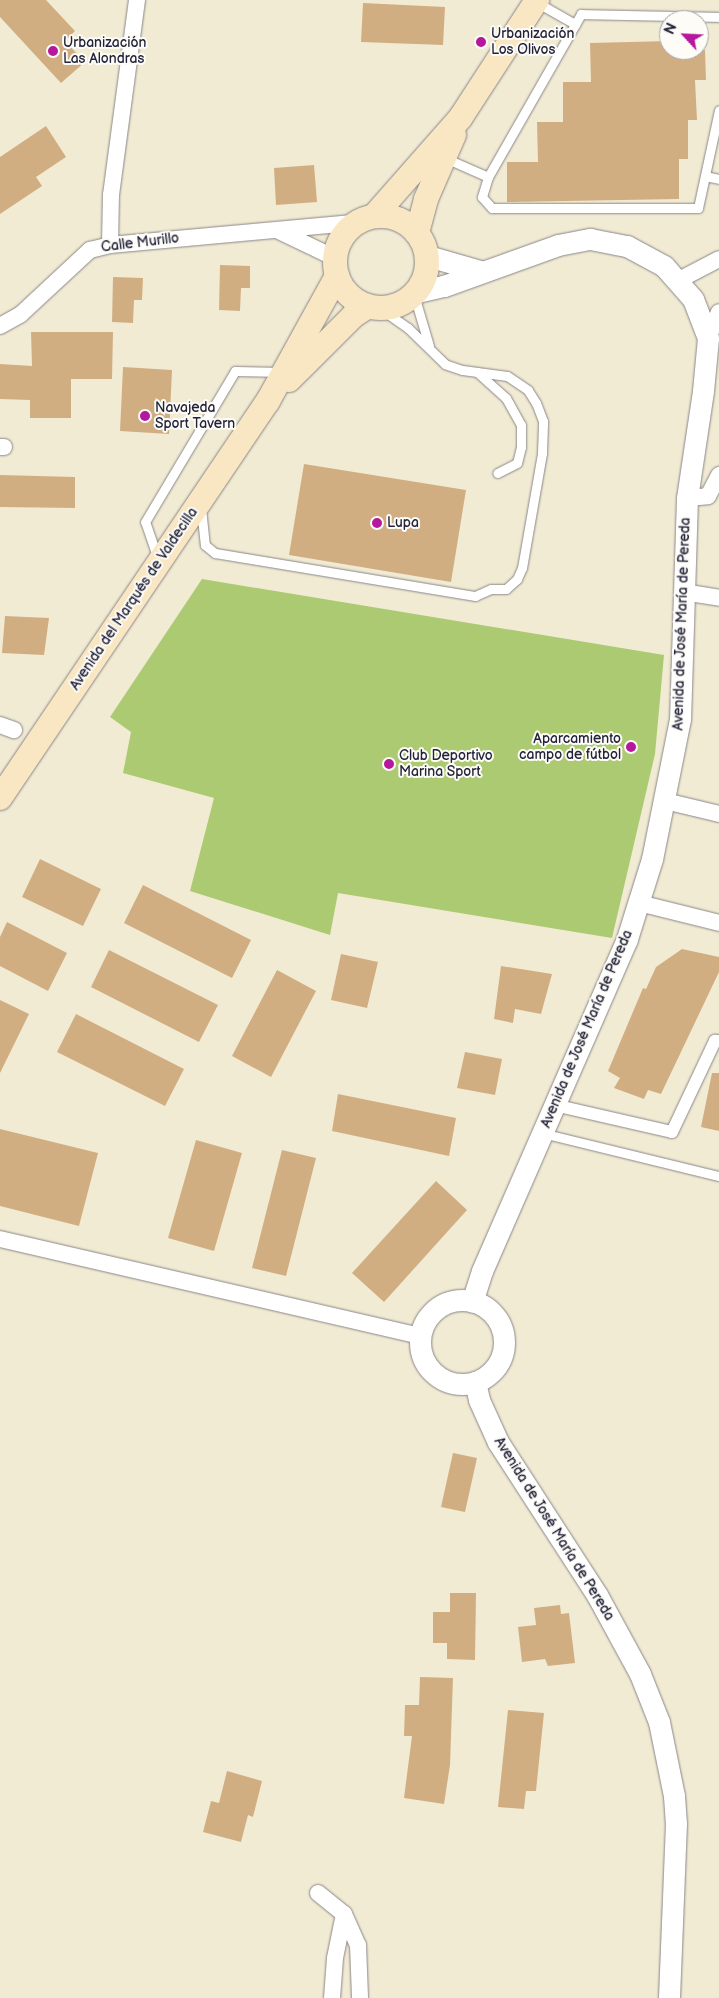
<!DOCTYPE html>
<meta charset="utf-8">
<style>
body{margin:0}
#map{position:relative;width:719px;height:1998px;overflow:hidden;background:#f2ebd4;font-family:"Balsamiq Sans",sans-serif}
div>[style]{position:absolute}
.green>*{inset:0;background:#acca71}
.building>*{inset:0;background:#d1ae82}
.roads{filter:drop-shadow(0 0 1px #8a8688) drop-shadow(0 0 1px #8a8688)}
.service>*{height:9px;margin:-4.5px;padding:0 4.5px;transform-origin:4.5px;border-radius:4.5px;background:#fff}
.pedestrian>*{height:12px;margin:-6px;padding:0 6px;transform-origin:6px;border-radius:6px;background:#fff}
.minor>*{height:16px;margin:-8px;padding:0 8px;transform-origin:8px;border-radius:8px;background:#fff}
.tertiary>*{height:21px;margin:-10.5px;padding:0 10.5px;transform-origin:10.5px;border-radius:10.5px;background:#fff}
.tertiary>.ring{margin:-10.5px;padding:0;box-sizing:content-box;background:none;border:21px solid #fff;border-radius:50%}
.secondary>*{height:24px;margin:-12px;padding:0 12px;transform-origin:12px;border-radius:12px;background:#f9e7c3}
.secondary>.ring{margin:-12px;padding:0;box-sizing:content-box;background:none;border:24px solid #f9e7c3;border-radius:50%}
.dots>*{width:14px;height:14px;translate:-50% -50%;box-sizing:border-box;border:2px solid #fdfcf7;border-radius:50%}
span{translate:-50% -50%;white-space:nowrap;text-align:center;line-height:1.15;-webkit-text-stroke:4px #fdfcf7;paint-order:stroke}
.poi-label{font-size:14px;color:#22223b}
.left{translate:0 -50%;text-align:left}
.right{translate:-100% -50%;text-align:right}
.street-label{font-size:14px;color:#22223b}
.north{position:absolute;left:659px;top:10px;width:50px;height:50px;box-sizing:border-box;background:#fdfcf7;border:1px solid #a5a5ac;border-radius:50%;rotate:295deg;font-size:14px;font-weight:700;line-height:20px;text-align:center;color:#22223b}
.north::after{content:'';display:block;margin:auto;width:18px;height:22px;background:#b5179e;clip-path:polygon(50% 0,100% 100%,50% 72%,0 100%)}
</style>
<div id="map">
<div class="green">
<div style="clip-path:polygon(202px 579px,664px 655px,655px 754px,612px 938px,338px 893px,330px 935px,190px 891px,214px 798px,123px 773px,131px 732px,110px 717px)"></div>
</div>
<div class="building">
<div style="clip-path:polygon(0 0,46px 0,75px 31px,65px 41px,85px 62px,61px 83px,0 17px)"></div>
<div style="clip-path:polygon(363px 3px,445px 7px,443px 45px,361px 42px)"></div>
<div style="clip-path:polygon(669px 41px,669px 50px,705px 50px,706px 80px,695px 80px,697px 120px,688px 120px,688px 159px,679px 159px,679px 199px,507px 202px,507px 162px,538px 162px,537px 122px,563px 122px,563px 82px,591px 82px,590px 43px)"></div>
<div style="clip-path:polygon(46px 126px,66px 157px,36px 177px,42px 186px,0 214px,0 157px)"></div>
<div style="clip-path:polygon(314px 165px,317px 202px,276px 205px,274px 168px)"></div>
<div style="clip-path:polygon(220px 265px,250px 266px,250px 288px,241px 288px,240px 311px,219px 310px)"></div>
<div style="clip-path:polygon(113px 277px,143px 278px,142px 300px,134px 300px,133px 323px,112px 322px)"></div>
<div style="clip-path:polygon(31px 332px,113px 332px,112px 379px,71px 379px,71px 418px,30px 418px,30px 400px,0 399px,0 364px,32px 366px)"></div>
<div style="clip-path:polygon(123px 367px,172px 370px,169px 434px,120px 431px)"></div>
<div style="clip-path:polygon(304px 464px,466px 490px,451px 582px,289px 555px)"></div>
<div style="clip-path:polygon(0 475px,75px 477px,75px 508px,0 507px)"></div>
<div style="clip-path:polygon(5px 616px,49px 618px,44px 655px,2px 653px)"></div>
<div style="clip-path:polygon(40px 859px,101px 889px,83px 926px,22px 897px)"></div>
<div style="clip-path:polygon(143px 885px,251px 940px,232px 978px,124px 923px)"></div>
<div style="clip-path:polygon(7px 922px,67px 953px,48px 991px,0 966px,0 937px)"></div>
<div style="clip-path:polygon(682px 949px,719px 957px,719px 972px,661px 1094px,648px 1090px,644px 1099px,614px 1088px,620px 1078px,608px 1071px,643px 988px,646px 989px,656px 967px)"></div>
<div style="clip-path:polygon(109px 950px,218px 1005px,199px 1042px,91px 987px)"></div>
<div style="clip-path:polygon(341px 954px,378px 962px,367px 1008px,331px 1000px)"></div>
<div style="clip-path:polygon(501px 966px,552px 974px,541px 1014px,515px 1009px,513px 1023px,494px 1019px)"></div>
<div style="clip-path:polygon(277px 970px,316px 991px,271px 1077px,232px 1056px)"></div>
<div style="clip-path:polygon(0 1000px,29px 1014px,0 1073px)"></div>
<div style="clip-path:polygon(76px 1014px,184px 1069px,165px 1106px,57px 1052px)"></div>
<div style="clip-path:polygon(465px 1052px,502px 1059px,495px 1095px,457px 1088px)"></div>
<div style="clip-path:polygon(712px 1073px,719px 1073px,719px 1131px,701px 1127px)"></div>
<div style="clip-path:polygon(338px 1094px,456px 1118px,449px 1156px,332px 1131px)"></div>
<div style="clip-path:polygon(0 1129px,98px 1153px,79px 1226px,0 1206px)"></div>
<div style="clip-path:polygon(196px 1140px,242px 1153px,214px 1251px,168px 1238px)"></div>
<div style="clip-path:polygon(282px 1150px,316px 1158px,286px 1276px,252px 1268px)"></div>
<div style="clip-path:polygon(436px 1181px,467px 1210px,384px 1302px,352px 1273px)"></div>
<div style="clip-path:polygon(453px 1453px,477px 1458px,465px 1512px,441px 1507px)"></div>
<div style="clip-path:polygon(450px 1593px,476px 1593px,475px 1660px,447px 1659px,447px 1643px,433px 1643px,433px 1612px,450px 1612px)"></div>
<div style="clip-path:polygon(560px 1605px,561px 1614px,569px 1613px,575px 1663px,548px 1666px,545px 1659px,522px 1662px,518px 1627px,536px 1625px,534px 1608px)"></div>
<div style="clip-path:polygon(420px 1677px,453px 1678px,450px 1765px,444px 1804px,404px 1798px,412px 1736px,404px 1736px,405px 1705px,419px 1705px)"></div>
<div style="clip-path:polygon(508px 1710px,544px 1713px,536px 1791px,526px 1791px,524px 1809px,498px 1807px)"></div>
<div style="clip-path:polygon(227px 1771px,262px 1781px,253px 1817px,248px 1815px,241px 1842px,203px 1832px,211px 1801px,219px 1803px)"></div>
</div>
<div class="roads">
<div class="service">
<div style="left:536px;top:2px;width:45px;rotate:29.4deg"></div>
<div style="left:445px;top:158px;width:47px;rotate:23.8deg"></div>
<div style="left:488px;top:177px;width:188px;rotate:-60.3deg"></div>
<div style="left:581px;top:14px;width:138px;rotate:1.2deg"></div>
<div style="left:705px;top:176px;width:14px;rotate:12deg"></div>
<div style="left:488px;top:177px;width:21px;rotate:107deg"></div>
<div style="left:482px;top:197px;width:15px;rotate:48deg"></div>
<div style="left:492px;top:208px;width:206px"></div>
<div style="left:698px;top:208px;width:100px;rotate:-77.9deg"></div>
<div style="left:414px;top:295px;width:53px;rotate:73.6deg"></div>
<div style="left:477px;top:372px;width:39px;rotate:42deg"></div>
<div style="left:506px;top:398px;width:31px;rotate:61deg"></div>
<div style="left:521px;top:425px;width:22px;rotate:90deg"></div>
<div style="left:521px;top:447px;width:16px;rotate:104deg"></div>
<div style="left:517px;top:463px;width:22px;rotate:153deg"></div>
<div style="left:201px;top:508px;width:37px;rotate:84deg"></div>
<div style="left:205px;top:545px;width:13px;rotate:39deg"></div>
<div style="left:215px;top:553px;width:264px;rotate:9.4deg"></div>
<div style="left:475px;top:596px;width:17px;rotate:-24deg"></div>
<div style="left:491px;top:589px;width:15px"></div>
<div style="left:506px;top:589px;width:15px;rotate:-42deg"></div>
<div style="left:517px;top:579px;width:12px;rotate:-66deg"></div>
<div style="left:522px;top:568px;width:117px;rotate:-80.1deg"></div>
<div style="left:542px;top:453px;width:32px;rotate:-88deg"></div>
<div style="left:543px;top:421px;width:19px;rotate:-111deg"></div>
<div style="left:536px;top:403px;width:15px;rotate:-122deg"></div>
<div style="left:528px;top:390px;width:25px;rotate:-146deg"></div>
<div style="left:507px;top:376px;width:45px;rotate:-172.4deg"></div>
<div style="left:462px;top:370px;width:18px;rotate:-161deg"></div>
<div style="left:445px;top:364px;width:52px;rotate:-135.8deg"></div>
<div style="left:408px;top:328px;width:33px;rotate:-145deg"></div>
<div style="left:158px;top:559px;width:39px;rotate:-109deg"></div>
<div style="left:145px;top:522px;width:176px;rotate:-59.2deg"></div>
<div style="left:235px;top:371px;width:48px;rotate:1.2deg"></div>
<div style="left:542px;top:1133px;width:182px;rotate:13.7deg"></div>
</div>
<div class="pedestrian">
<div style="left:554px;top:1105px;width:121px;rotate:12.9deg"></div>
<div style="left:672px;top:1132px;width:101px;rotate:-64.7deg"></div>
<div style="left:715px;top:1041px;width:4px"></div>
</div>
<div class="minor">
<div style="left:279px;top:231px;width:62px;rotate:25.7deg"></div>
<div style="left:110px;top:245px;width:50px;rotate:-88.9deg"></div>
<div style="left:111px;top:195px;width:197px;rotate:-82.4deg"></div>
<div style="left:677px;top:281px;width:47px;rotate:-27.6deg"></div>
<div style="left:0;top:326px;width:23px;rotate:-29deg"></div>
<div style="left:20px;top:315px;width:96px;rotate:-42.9deg"></div>
<div style="left:90px;top:250px;width:21px;rotate:-14deg"></div>
<div style="left:110px;top:245px;width:244px;rotate:-5.2deg"></div>
<div style="left:708px;top:338px;width:28px;rotate:-67deg"></div>
<div style="left:0;top:447px;width:4px"></div>
<div style="left:687px;top:498px;width:21px;rotate:-5deg"></div>
<div style="left:708px;top:496px;width:24px;rotate:-62deg"></div>
<div style="left:683px;top:592px;width:36px;rotate:9deg"></div>
<div style="left:0;top:725px;width:15px;rotate:20deg"></div>
<div style="left:665px;top:801px;width:56px;rotate:13.5deg"></div>
<div style="left:639px;top:903px;width:82px;rotate:14deg"></div>
<div style="left:0;top:1239px;width:431px;rotate:13deg"></div>
<div style="left:318px;top:1893px;width:33px;rotate:39deg"></div>
<div style="left:344px;top:1914px;width:34px;rotate:66deg"></div>
<div style="left:358px;top:1945px;width:53px;rotate:87.8deg"></div>
<div style="left:332px;top:1998px;width:40px;rotate:-85.7deg"></div>
<div style="left:335px;top:1958px;width:45px;rotate:-78.4deg"></div>
</div>
<div class="tertiary">
<div style="left:428px;top:256px;width:57px;rotate:16.2deg"></div>
<div style="left:417px;top:292px;width:28px;rotate:-13deg"></div>
<div style="left:444px;top:286px;width:121px;rotate:-19.8deg"></div>
<div style="left:558px;top:245px;width:33px;rotate:-11deg"></div>
<div style="left:590px;top:239px;width:38px;rotate:11deg"></div>
<div style="left:627px;top:246px;width:42px;rotate:28.4deg"></div>
<div style="left:664px;top:266px;width:44px;rotate:48.7deg"></div>
<div style="left:693px;top:299px;width:42px;rotate:69deg"></div>
<div style="left:708px;top:338px;width:53px;rotate:95.4deg"></div>
<div style="left:703px;top:391px;width:108px;rotate:98.5deg"></div>
<div style="left:687px;top:498px;width:221px;rotate:91.8deg"></div>
<div style="left:680px;top:719px;width:143px;rotate:101.3deg"></div>
<div style="left:652px;top:859px;width:84px;rotate:107.4deg"></div>
<div style="left:627px;top:939px;width:362px;rotate:113.6deg"></div>
<div style="left:482px;top:1271px;width:32px;rotate:108deg"></div>
<div class="ring" style="left:420px;top:1300px;width:63px;height:63px"></div>
<div style="left:475px;top:1382px;width:18px;rotate:77deg"></div>
<div style="left:479px;top:1400px;width:46px;rotate:65.7deg"></div>
<div style="left:498px;top:1442px;width:182px;rotate:57.1deg"></div>
<div style="left:597px;top:1595px;width:90px;rotate:61.4deg"></div>
<div style="left:640px;top:1674px;width:52px;rotate:68.4deg"></div>
<div style="left:659px;top:1722px;width:76px;rotate:78.5deg"></div>
<div style="left:674px;top:1796px;width:27px;rotate:86deg"></div>
<div style="left:676px;top:1823px;width:175px;rotate:92.3deg"></div>
</div>
<div class="secondary">
<div style="left:375px;top:215px;width:130px;rotate:-48.7deg"></div>
<div style="left:461px;top:117px;width:140px;rotate:-57deg"></div>
<div class="ring" style="left:335px;top:216px;width:68px;height:68px"></div>
<div style="left:417px;top:233px;width:35px;rotate:-75deg"></div>
<div style="left:426px;top:199px;width:70px;rotate:-66.4deg"></div>
<div style="left:289px;top:380px;width:91px;rotate:-45deg"></div>
<div style="left:353px;top:316px;width:17px;rotate:-33deg"></div>
<div style="left:0;top:798px;width:479px;rotate:-56deg"></div>
<div style="left:268px;top:401px;width:143px;rotate:-61.1deg"></div>
</div>
</div>
<div class="dots">
<div style="left:481px;top:42px;background:#b5179e"></div>
<div style="left:53px;top:51px;background:#b5179e"></div>
<div style="left:145px;top:416px;background:#b5179e"></div>
<div style="left:377px;top:523px;background:#b5179e"></div>
<div style="left:631px;top:747px;background:#b5179e"></div>
<div style="left:389px;top:764px;background:#b5179e"></div>
</div>
<div class="poi-label">
<span class="left" style="left:491px;top:42px">Urbanización<br>Los Olivos</span>
<span class="left" style="left:63px;top:51px">Urbanización<br>Las Alondras</span>
<span class="left" style="left:155px;top:416px">Navajeda<br>Sport Tavern</span>
<span class="left" style="left:387px;top:523px">Lupa</span>
<span class="right" style="left:621px;top:747px">Aparcamiento<br>campo de fútbol</span>
<span class="left" style="left:399px;top:764px">Club Deportivo<br>Marina Sport</span>
</div>
<div class="street-label">
<span style="left:140px;top:243px;rotate:-7deg">Calle Murillo</span>
<span style="left:134px;top:599px;rotate:-56deg">Avenida del Marqués de Valdecilla</span>
<span style="left:682px;top:624px;rotate:-88deg">Avenida de José María de Pereda</span>
<span style="left:587px;top:1029px;rotate:-67deg">Avenida de José María de Pereda</span>
<span style="left:554px;top:1529px;rotate:58deg">Avenida de José María de Pereda</span>
</div>
<div class="north">N</div>
</div>
